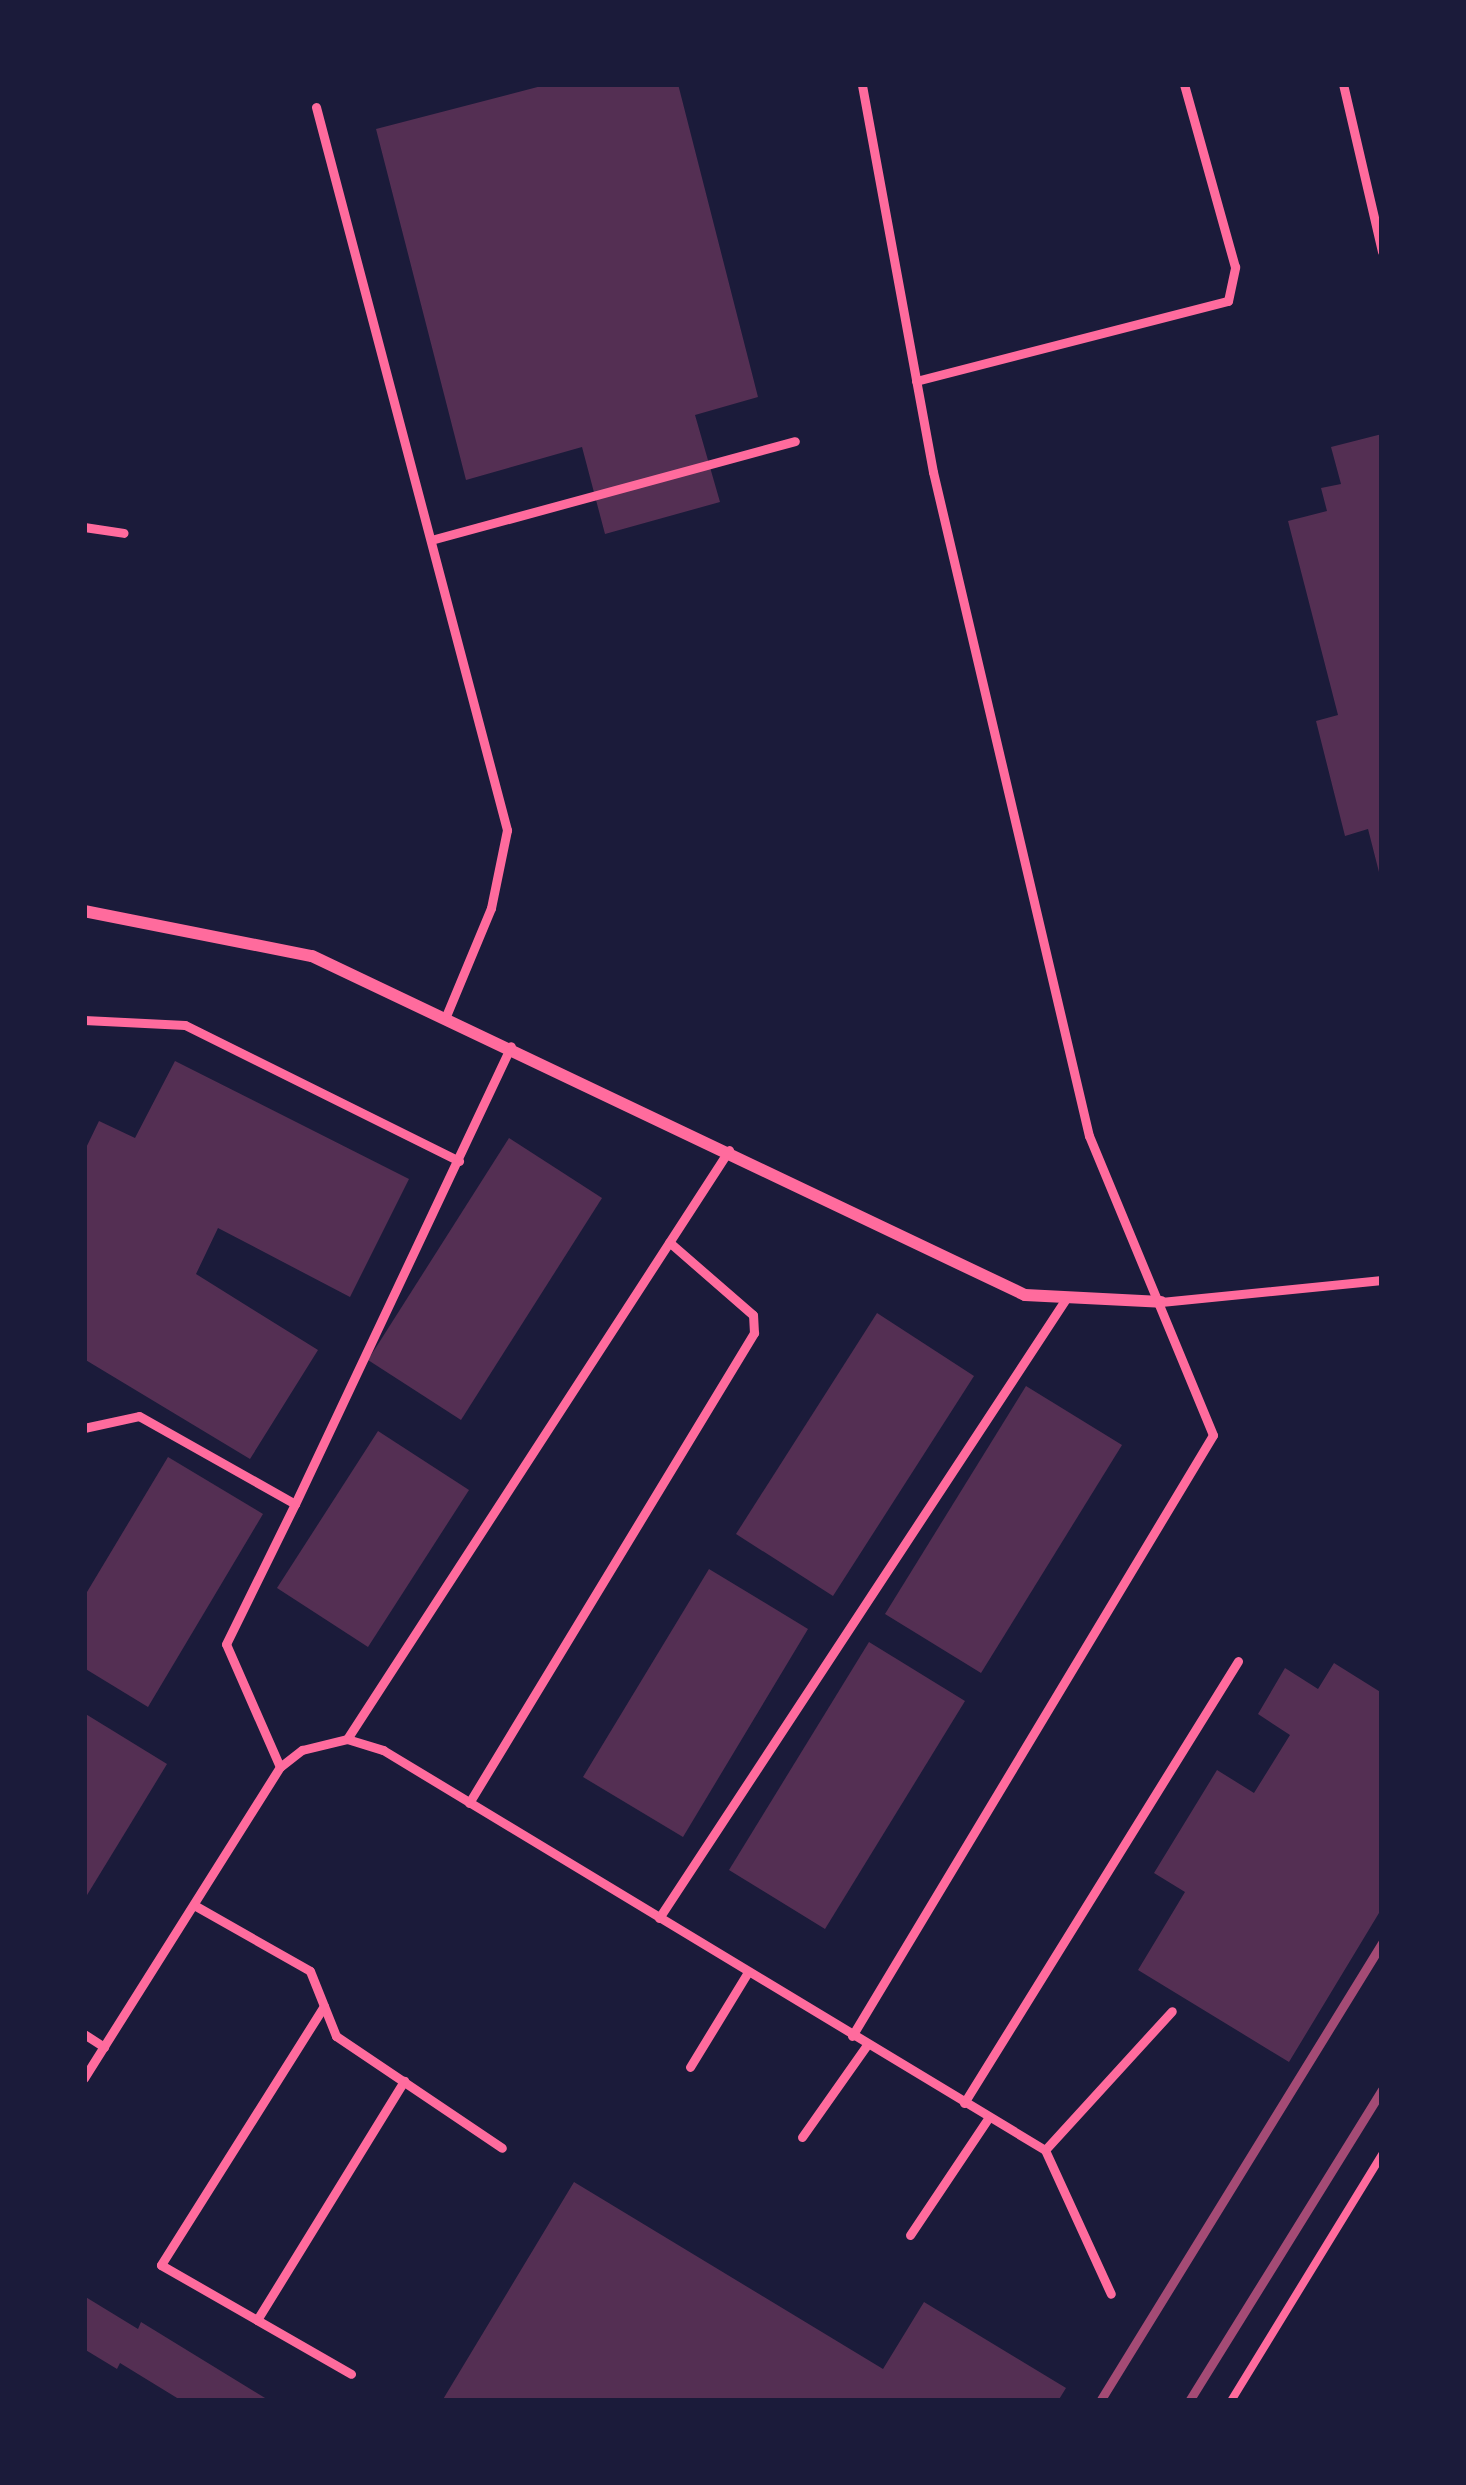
<!DOCTYPE html>
<style>
body{margin:0}
#map{position:relative;width:1466px;height:2485px;overflow:hidden;background:#1b1b3a;font-family:Karla,sans-serif}
div>[style]{position:absolute}
.building>*{inset:0;background:#542f53}
.path>*{height:8px;margin:-4px;padding:0 4px;transform-origin:4px;border-radius:4px;background:#ff6b9d}
.service>*{height:9px;margin:-4.5px;padding:0 4.5px;transform-origin:4.5px;border-radius:4.5px;background:#ff6b9d}
.minor>*{height:12px;margin:-6px;padding:0 6px;transform-origin:6px;border-radius:6px;background:#ff6b9d}
.rail>*{height:9px;margin:-4.5px;padding:0 4.5px;transform-origin:4.5px;border-radius:4.5px;background:#a44b75}
span{translate:-50% -50%;white-space:nowrap;text-align:center;line-height:1.15;-webkit-text-stroke:9px #1b1b3a;paint-order:stroke}
.frame{position:absolute;inset:0;border:87px solid #1b1b3a;pointer-events:none}
</style>
<div id="map">
<div class="building">
<div style="clip-path:polygon(549px 84px,678px 84px,758px 397px,695px 415px,720px 502px,605px 534px,582px 447px,466px 480px,376px 129px)"></div>
<div style="clip-path:polygon(1382px 434px,1382px 876px,1380px 876px,1368px 829px,1345px 836px,1316px 721px,1338px 715px,1288px 521px,1327px 511px,1321px 488px,1341px 484px,1331px 447px)"></div>
<div style="clip-path:polygon(175px 1061px,409px 1179px,350px 1297px,218px 1228px,196px 1274px,318px 1350px,250px 1459px,84px 1359px,84px 1152px,99px 1121px,135px 1138px)"></div>
<div style="clip-path:polygon(509px 1138px,602px 1198px,461px 1420px,368px 1360px)"></div>
<div style="clip-path:polygon(877px 1313px,974px 1376px,833px 1596px,736px 1534px)"></div>
<div style="clip-path:polygon(1026px 1386px,1122px 1445px,981px 1673px,885px 1614px)"></div>
<div style="clip-path:polygon(378px 1431px,469px 1490px,368px 1647px,277px 1588px)"></div>
<div style="clip-path:polygon(168px 1457px,263px 1514px,148px 1707px,84px 1668px,84px 1597px)"></div>
<div style="clip-path:polygon(709px 1569px,808px 1629px,683px 1837px,583px 1777px)"></div>
<div style="clip-path:polygon(869px 1642px,965px 1701px,825px 1929px,729px 1870px)"></div>
<div style="clip-path:polygon(1334px 1663px,1382px 1693px,1382px 1908px,1289px 2062px,1138px 1970px,1185px 1892px,1154px 1873px,1217px 1770px,1254px 1793px,1290px 1735px,1258px 1714px,1285px 1668px,1318px 1689px)"></div>
<div style="clip-path:polygon(84px 1713px,167px 1764px,84px 1900px)"></div>
<div style="clip-path:polygon(574px 2182px,883px 2369px,924px 2302px,1066px 2388px,1058px 2401px,442px 2401px)"></div>
<div style="clip-path:polygon(84px 2296px,138px 2329px,141px 2322px,270px 2401px,182px 2401px,120px 2363px,117px 2369px,84px 2349px)"></div>
</div>
<div class="path">
<div style="left:1231px;top:2401px;width:289px;rotate:-58.5deg"></div>
</div>
<div class="service">
<div style="left:1343px;top:84px;width:172px;rotate:76.9deg"></div>
<div style="left:316px;top:107px;width:748px;rotate:75.2deg"></div>
<div style="left:507px;top:830px;width:80px;rotate:101.6deg"></div>
<div style="left:491px;top:908px;width:117px;rotate:112.6deg"></div>
<div style="left:916px;top:381px;width:322px;rotate:-14.4deg"></div>
<div style="left:1228px;top:301px;width:35px;rotate:-78deg"></div>
<div style="left:1235px;top:267px;width:190px;rotate:-105.6deg"></div>
<div style="left:84px;top:527px;width:40px;rotate:8.5deg"></div>
<div style="left:431px;top:540px;width:377px;rotate:-15.2deg"></div>
<div style="left:84px;top:1020px;width:101px;rotate:2.8deg"></div>
<div style="left:185px;top:1025px;width:306px;rotate:26.4deg"></div>
<div style="left:1161px;top:1302px;width:222px;rotate:-5.7deg"></div>
<div style="left:84px;top:1428px;width:56px;rotate:-12.3deg"></div>
<div style="left:139px;top:1416px;width:179px;rotate:29.4deg"></div>
<div style="left:295px;top:1504px;width:506px;rotate:-64.75deg"></div>
<div style="left:347px;top:1739px;width:702px;rotate:-57.03deg"></div>
<div style="left:280px;top:1767px;width:134px;rotate:-113.7deg"></div>
<div style="left:226px;top:1644px;width:156px;rotate:-63.8deg"></div>
<div style="left:469px;top:1803px;width:550px;rotate:-58.77deg"></div>
<div style="left:754px;top:1333px;width:18px;rotate:-93deg"></div>
<div style="left:753px;top:1315px;width:111px;rotate:-139deg"></div>
<div style="left:194px;top:1905px;width:133px;rotate:29.6deg"></div>
<div style="left:310px;top:1971px;width:70px;rotate:68.2deg"></div>
<div style="left:336px;top:2036px;width:200px;rotate:34deg"></div>
<div style="left:659px;top:1918px;width:743px;rotate:-56.69deg"></div>
<div style="left:324px;top:2006px;width:306px;rotate:122.2deg"></div>
<div style="left:161px;top:2265px;width:219px;rotate:29.8deg"></div>
<div style="left:84px;top:2034px;width:24px;rotate:33deg"></div>
<div style="left:852px;top:2036px;width:701px;rotate:-59.01deg"></div>
<div style="left:1213px;top:1435px;width:324px;rotate:-112.5deg"></div>
<div style="left:1089px;top:1136px;width:682px;rotate:-103.22deg"></div>
<div style="left:933px;top:472px;width:394px;rotate:-100.4deg"></div>
<div style="left:690px;top:2067px;width:111px;rotate:-58.6deg"></div>
<div style="left:84px;top:2078px;width:368px;rotate:-57.8deg"></div>
<div style="left:280px;top:1767px;width:28px;rotate:-38deg"></div>
<div style="left:302px;top:1750px;width:46px;rotate:-13.7deg"></div>
<div style="left:347px;top:1739px;width:38px;rotate:17deg"></div>
<div style="left:383px;top:1750px;width:773px;rotate:31.14deg"></div>
<div style="left:1045px;top:2150px;width:158px;rotate:65.4deg"></div>
<div style="left:964px;top:2103px;width:520px;rotate:-58.2deg"></div>
<div style="left:802px;top:2137px;width:113px;rotate:-54.8deg"></div>
<div style="left:1045px;top:2150px;width:188px;rotate:-47.6deg"></div>
<div style="left:910px;top:2235px;width:142px;rotate:-56.2deg"></div>
<div style="left:257px;top:2320px;width:281px;rotate:-58.4deg"></div>
</div>
<div class="minor">
<div style="left:84px;top:911px;width:232px;rotate:11.2deg"></div>
<div style="left:312px;top:956px;width:789px;rotate:25.43deg"></div>
<div style="left:1025px;top:1295px;width:136px;rotate:2.9deg"></div>
</div>
<div class="rail">
<div style="left:1100px;top:2401px;width:538px;rotate:-58.38deg"></div>
<div style="left:1189px;top:2401px;width:366px;rotate:-58.2deg"></div>
</div>
<div class="frame"></div>
</div>
